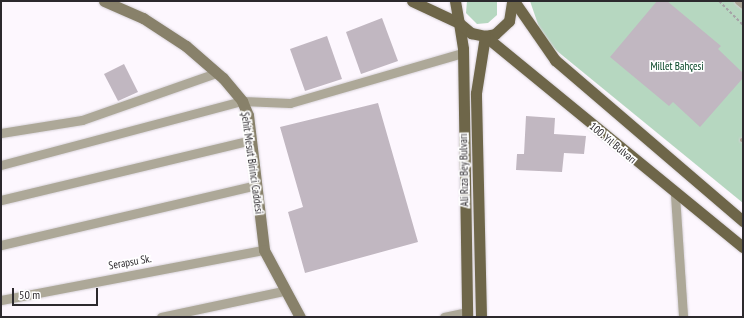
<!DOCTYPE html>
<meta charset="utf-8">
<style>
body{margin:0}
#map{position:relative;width:744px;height:318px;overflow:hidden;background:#fdf7fe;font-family:"PT Sans Narrow",sans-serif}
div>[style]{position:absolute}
.green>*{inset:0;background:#b6d7c0}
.building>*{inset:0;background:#c1b7c1}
.path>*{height:2px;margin-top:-1px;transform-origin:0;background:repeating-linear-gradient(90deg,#a6a2a7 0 3px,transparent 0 5px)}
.roads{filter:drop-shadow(0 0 1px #d7d2d8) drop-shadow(0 0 1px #d7d2d8)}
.service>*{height:4.5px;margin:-2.25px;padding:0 2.25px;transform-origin:2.25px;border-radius:2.25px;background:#ada898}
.pedestrian>*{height:7px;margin:-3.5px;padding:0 3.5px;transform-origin:3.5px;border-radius:3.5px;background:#ada898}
.minor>*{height:9px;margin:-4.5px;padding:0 4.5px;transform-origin:4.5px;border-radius:4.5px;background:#ada898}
.secondary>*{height:11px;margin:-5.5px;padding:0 5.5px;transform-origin:5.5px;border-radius:5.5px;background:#88816a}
.primary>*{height:11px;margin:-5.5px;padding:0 5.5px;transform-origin:5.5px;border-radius:5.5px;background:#6e6649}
span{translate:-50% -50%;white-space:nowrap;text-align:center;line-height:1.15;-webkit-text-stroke:3.5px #fff;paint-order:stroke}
.park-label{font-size:11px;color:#034323}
.street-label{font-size:11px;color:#2c292d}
.frame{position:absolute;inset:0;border:2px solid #2c292d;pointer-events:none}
.scale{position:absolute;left:12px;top:288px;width:86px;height:18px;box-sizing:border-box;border:2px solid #2c292d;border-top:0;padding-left:5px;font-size:12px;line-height:14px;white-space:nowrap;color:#2c292d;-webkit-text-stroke:3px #fff;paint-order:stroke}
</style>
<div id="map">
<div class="green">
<div style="clip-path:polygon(467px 1px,497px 1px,497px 15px,488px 23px,477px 24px,466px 13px)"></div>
<div style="clip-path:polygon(530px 1px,743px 1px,743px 203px,557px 51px,542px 36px)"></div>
</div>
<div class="building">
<div style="clip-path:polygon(657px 1px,667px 1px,721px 46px,718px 49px,743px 73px,743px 78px,700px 127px,673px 102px,669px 106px,610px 57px)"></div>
<div style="clip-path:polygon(382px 18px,398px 61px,361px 74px,346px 32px)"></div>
<div style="clip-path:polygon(327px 36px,342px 79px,305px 91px,290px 49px)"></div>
<div style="clip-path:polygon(124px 64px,138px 92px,118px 101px,104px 74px)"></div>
<div style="clip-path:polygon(378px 103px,418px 242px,305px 273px,288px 212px,303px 207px,280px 127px)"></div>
<div style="clip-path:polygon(526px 116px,555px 118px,554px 134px,586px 136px,584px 154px,564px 153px,562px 172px,516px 170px,517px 154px,524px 154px)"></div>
</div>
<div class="path">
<div style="left:719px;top:1px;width:34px;rotate:45deg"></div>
</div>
<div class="roads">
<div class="service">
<div style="left:742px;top:140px;width:1px"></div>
</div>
<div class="pedestrian">
<div style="left:738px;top:1px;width:6px;rotate:39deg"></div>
</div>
<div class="minor">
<div style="left:1px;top:133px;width:82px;rotate:-9.1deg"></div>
<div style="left:82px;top:120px;width:142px;rotate:-19.3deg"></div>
<div style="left:1px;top:165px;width:249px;rotate:-14.9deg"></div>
<div style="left:242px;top:101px;width:48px;rotate:2.4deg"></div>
<div style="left:290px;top:103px;width:179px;rotate:-16.2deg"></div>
<div style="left:675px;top:195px;width:122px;rotate:86.2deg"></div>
<div style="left:1px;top:200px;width:257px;rotate:-13.5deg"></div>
<div style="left:1px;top:245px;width:262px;rotate:-13.2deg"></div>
<div style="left:1px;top:300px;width:268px;rotate:-10.8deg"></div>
<div style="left:161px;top:317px;width:125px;rotate:-12deg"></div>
<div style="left:444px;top:317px;width:24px;rotate:-12deg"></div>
</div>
<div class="secondary">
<div style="left:104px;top:1px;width:43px;rotate:23.6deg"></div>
<div style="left:143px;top:18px;width:51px;rotate:33.1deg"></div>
<div style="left:186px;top:46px;width:49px;rotate:40.9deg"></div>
<div style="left:223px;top:78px;width:30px;rotate:50deg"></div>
<div style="left:242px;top:101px;width:15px;rotate:67deg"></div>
<div style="left:248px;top:115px;width:136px;rotate:83.2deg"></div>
<div style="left:264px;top:250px;width:76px;rotate:61.8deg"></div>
</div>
<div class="primary">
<div style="left:412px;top:1px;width:52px;rotate:25.1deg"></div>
<div style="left:459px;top:23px;width:26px;rotate:81deg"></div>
<div style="left:463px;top:49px;width:268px;rotate:89.1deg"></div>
<div style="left:455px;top:1px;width:22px;rotate:80deg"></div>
<div style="left:459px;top:23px;width:16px;rotate:40deg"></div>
<div style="left:471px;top:33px;width:14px;rotate:12deg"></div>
<div style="left:485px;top:36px;width:10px;rotate:-11deg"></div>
<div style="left:495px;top:34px;width:19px;rotate:-43deg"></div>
<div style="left:509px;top:21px;width:20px;rotate:-81deg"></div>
<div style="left:514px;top:1px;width:72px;rotate:55.2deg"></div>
<div style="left:555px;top:60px;width:248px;rotate:40.6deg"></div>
<div style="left:485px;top:36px;width:333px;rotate:39.3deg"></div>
<div style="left:481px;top:317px;width:224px;rotate:-91.3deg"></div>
<div style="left:476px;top:93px;width:58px;rotate:-81deg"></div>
</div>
</div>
<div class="park-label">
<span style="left:677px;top:66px">Millet Bahçesi</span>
</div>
<div class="street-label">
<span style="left:613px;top:143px;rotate:40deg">100. Yıl Bulvarı</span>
<span style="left:252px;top:163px;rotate:82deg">Şehit Mesut Birinci Caddesi</span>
<span style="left:464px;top:170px;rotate:-91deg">Ali Rıza Bey Bulvarı</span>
<span style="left:130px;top:262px;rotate:-10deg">Serapsu Sk.</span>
</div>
<div class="frame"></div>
<div class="scale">50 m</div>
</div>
